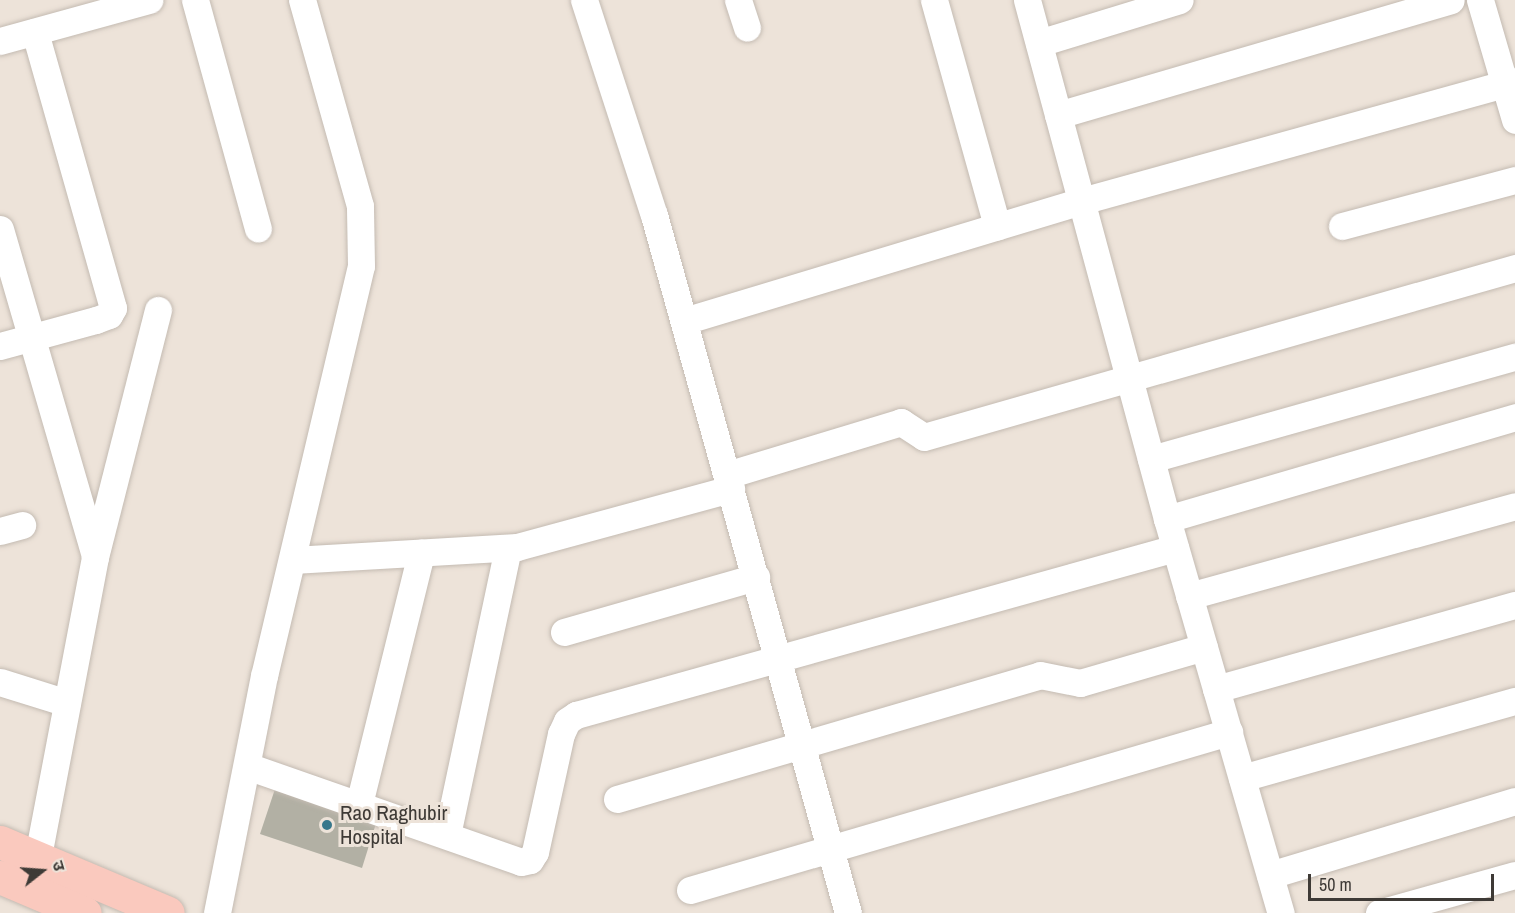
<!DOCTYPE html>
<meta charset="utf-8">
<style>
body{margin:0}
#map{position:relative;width:1515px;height:913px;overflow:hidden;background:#ede3d9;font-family:"Archivo Narrow","Noto Sans Devanagari",sans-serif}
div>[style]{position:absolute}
.building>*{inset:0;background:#b2b0a4}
.roads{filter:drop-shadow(0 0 2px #c4bbb2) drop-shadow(0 0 2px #c4bbb2)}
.minor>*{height:27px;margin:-13.5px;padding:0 13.5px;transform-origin:13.5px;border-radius:13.5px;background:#fff}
.major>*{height:33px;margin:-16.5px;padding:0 16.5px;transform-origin:16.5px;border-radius:16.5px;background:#fac9be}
.dots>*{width:16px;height:16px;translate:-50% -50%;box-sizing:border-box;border:3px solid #ede3d9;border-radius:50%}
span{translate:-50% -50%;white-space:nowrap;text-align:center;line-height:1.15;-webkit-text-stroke:6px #ede3d9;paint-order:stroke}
.poi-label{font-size:21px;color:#3e3a36}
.left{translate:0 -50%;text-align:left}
.north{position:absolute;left:12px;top:841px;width:60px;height:60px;-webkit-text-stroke:4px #ede3d9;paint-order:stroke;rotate:73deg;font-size:16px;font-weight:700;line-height:24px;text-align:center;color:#3e3a36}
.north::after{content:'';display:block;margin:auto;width:21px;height:27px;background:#3e3a36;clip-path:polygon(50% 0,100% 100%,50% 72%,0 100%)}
.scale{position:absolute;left:1308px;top:874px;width:186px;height:27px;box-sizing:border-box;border:3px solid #3e3a36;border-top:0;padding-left:8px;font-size:18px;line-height:21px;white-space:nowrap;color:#3e3a36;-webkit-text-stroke:4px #ede3d9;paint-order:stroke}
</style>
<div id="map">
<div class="building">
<div style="clip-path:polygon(277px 783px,378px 817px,362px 868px,260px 834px)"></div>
</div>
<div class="roads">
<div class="minor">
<div style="left:195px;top:0;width:237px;rotate:74.6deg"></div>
<div style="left:584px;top:0;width:226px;rotate:72deg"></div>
<div style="left:654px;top:215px;width:724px;rotate:74.47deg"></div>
<div style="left:738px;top:0;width:29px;rotate:72deg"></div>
<div style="left:934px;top:0;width:235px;rotate:74.4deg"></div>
<div style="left:1027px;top:0;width:538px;rotate:74.9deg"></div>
<div style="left:1167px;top:519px;width:410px;rotate:73.9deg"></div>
<div style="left:1480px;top:0;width:125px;rotate:73.7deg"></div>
<div style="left:0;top:41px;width:155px;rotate:-15.4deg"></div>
<div style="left:1039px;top:43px;width:147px;rotate:-17deg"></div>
<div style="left:1058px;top:115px;width:409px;rotate:-16.3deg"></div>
<div style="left:1342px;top:226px;width:179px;rotate:-14.9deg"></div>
<div style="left:0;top:229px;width:341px;rotate:73.8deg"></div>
<div style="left:684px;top:321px;width:416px;rotate:-16.8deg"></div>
<div style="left:1082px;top:201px;width:449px;rotate:-15.5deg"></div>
<div style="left:0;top:346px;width:99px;rotate:-15.2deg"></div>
<div style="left:96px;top:320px;width:14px;rotate:-21deg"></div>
<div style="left:109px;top:315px;width:8px;rotate:-60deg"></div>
<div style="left:113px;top:308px;width:287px;rotate:-105.8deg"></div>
<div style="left:1151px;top:459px;width:378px;rotate:-15.7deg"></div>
<div style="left:727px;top:475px;width:182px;rotate:-16.9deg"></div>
<div style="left:901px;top:422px;width:27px;rotate:33deg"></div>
<div style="left:924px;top:437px;width:615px;rotate:-15.96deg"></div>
<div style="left:1167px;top:519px;width:363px;rotate:-16.3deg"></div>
<div style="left:0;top:531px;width:23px;rotate:-15deg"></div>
<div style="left:293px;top:560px;width:224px;rotate:-3.3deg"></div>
<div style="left:517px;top:547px;width:222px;rotate:-15.2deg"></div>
<div style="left:1189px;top:596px;width:338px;rotate:-15.4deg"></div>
<div style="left:564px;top:632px;width:200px;rotate:-16deg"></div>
<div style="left:0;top:682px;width:70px;rotate:17.4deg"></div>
<div style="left:1216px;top:689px;width:311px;rotate:-15.7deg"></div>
<div style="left:247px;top:766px;width:290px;rotate:19.3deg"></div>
<div style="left:521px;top:862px;width:9px;rotate:-13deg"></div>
<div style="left:530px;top:860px;width:9px;rotate:-58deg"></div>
<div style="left:535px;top:852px;width:121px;rotate:-77.6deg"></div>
<div style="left:561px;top:734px;width:14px;rotate:-65deg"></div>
<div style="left:567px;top:721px;width:11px;rotate:-34deg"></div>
<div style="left:576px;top:715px;width:622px;rotate:-15.58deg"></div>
<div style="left:1242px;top:778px;width:284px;rotate:-15.8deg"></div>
<div style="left:617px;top:799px;width:441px;rotate:-16.3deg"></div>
<div style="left:1040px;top:675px;width:41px;rotate:11.3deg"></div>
<div style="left:1080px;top:683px;width:129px;rotate:-16.2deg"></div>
<div style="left:359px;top:804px;width:259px;rotate:-76.1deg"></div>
<div style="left:447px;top:835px;width:293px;rotate:-78deg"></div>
<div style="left:1270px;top:875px;width:256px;rotate:-16.8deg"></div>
<div style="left:34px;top:877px;width:326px;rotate:-79.2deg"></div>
<div style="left:95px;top:557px;width:255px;rotate:-75.7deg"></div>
<div style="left:690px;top:890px;width:562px;rotate:-16.34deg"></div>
<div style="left:217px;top:913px;width:242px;rotate:-78.8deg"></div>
<div style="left:264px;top:676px;width:421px;rotate:-76.7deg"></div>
<div style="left:361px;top:266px;width:60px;rotate:-91deg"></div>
<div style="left:360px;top:206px;width:214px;rotate:-105.7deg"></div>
<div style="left:1379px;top:913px;width:141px;rotate:-15.6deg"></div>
</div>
<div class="major">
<div style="left:0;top:842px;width:182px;rotate:22.9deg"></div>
<div style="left:0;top:877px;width:92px;rotate:23deg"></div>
</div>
</div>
<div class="dots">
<div style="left:327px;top:825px;background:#37778b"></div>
</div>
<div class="poi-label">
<span class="left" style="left:340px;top:825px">Rao Raghubir<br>Hospital</span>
</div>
<div class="north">उ</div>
<div class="scale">50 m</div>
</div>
